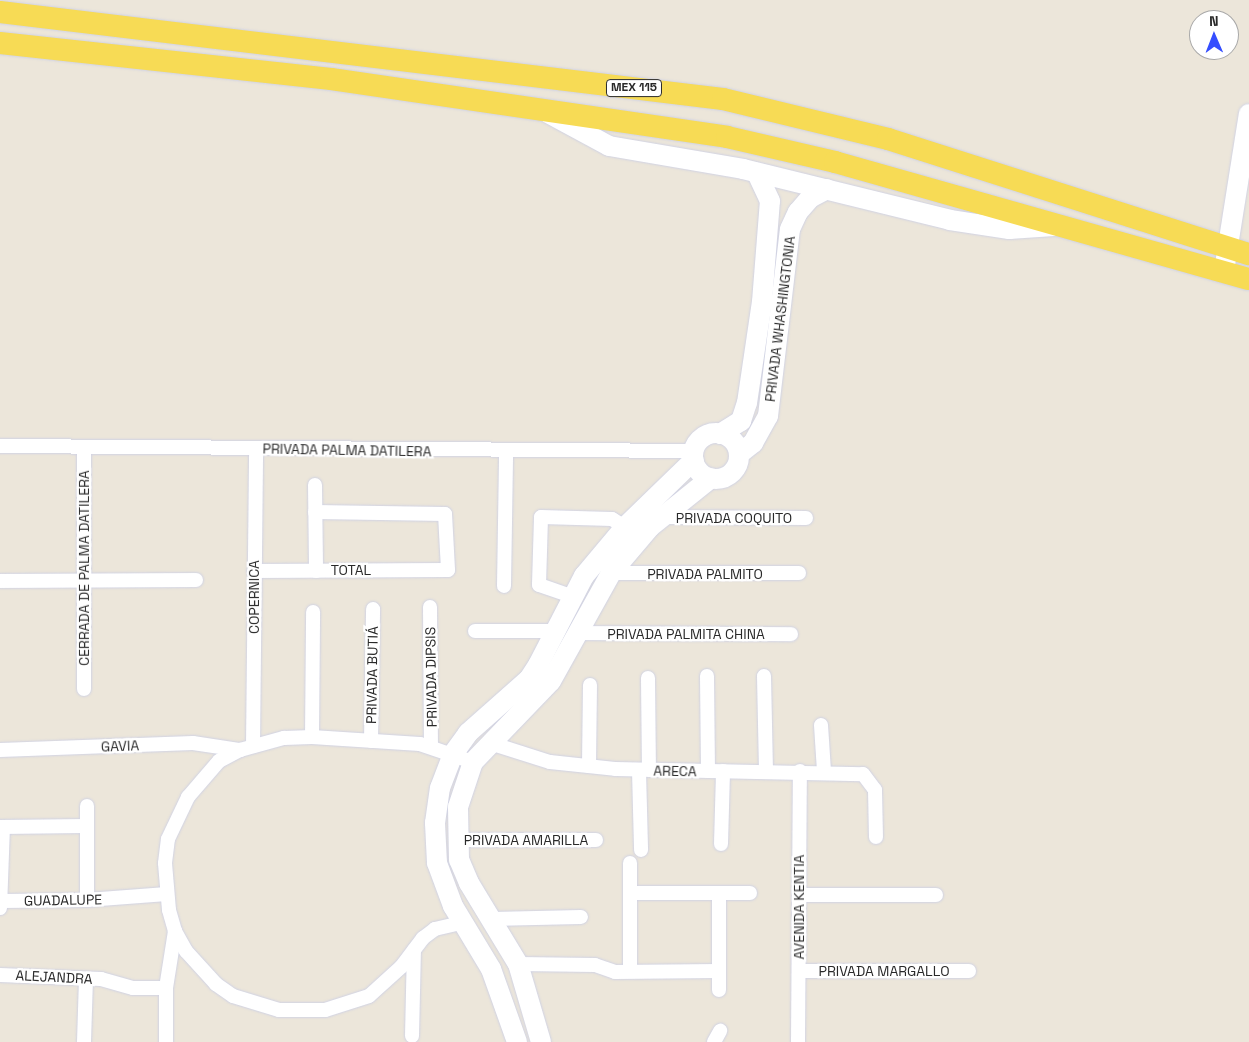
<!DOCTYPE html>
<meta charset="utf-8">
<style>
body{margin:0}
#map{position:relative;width:1249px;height:1042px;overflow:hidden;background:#ece6da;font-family:"Space Grotesk",sans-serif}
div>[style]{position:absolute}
.roads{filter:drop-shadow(0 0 1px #d0d2e3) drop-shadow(0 0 1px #d0d2e3)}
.street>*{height:14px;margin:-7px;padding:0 7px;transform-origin:7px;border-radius:7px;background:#fff}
.secondary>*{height:20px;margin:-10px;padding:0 10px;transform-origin:10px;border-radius:10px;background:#fff}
.secondary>.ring{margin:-10px;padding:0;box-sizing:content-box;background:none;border:20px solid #fff;border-radius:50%}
.primary>*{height:22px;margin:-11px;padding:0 11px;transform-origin:11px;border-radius:11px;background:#f7db55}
span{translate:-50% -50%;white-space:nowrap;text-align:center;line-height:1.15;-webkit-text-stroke:4.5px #fff;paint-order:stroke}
.shield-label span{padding:1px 4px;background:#fff;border:1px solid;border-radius:4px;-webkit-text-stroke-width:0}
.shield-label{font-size:12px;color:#292929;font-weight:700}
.street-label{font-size:14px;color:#292929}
.north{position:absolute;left:1189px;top:10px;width:50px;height:50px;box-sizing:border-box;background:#fff;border:1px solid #a9a9a9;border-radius:50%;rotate:359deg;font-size:14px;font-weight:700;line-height:20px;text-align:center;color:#292929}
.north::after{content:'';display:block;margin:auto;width:18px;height:22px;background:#354eff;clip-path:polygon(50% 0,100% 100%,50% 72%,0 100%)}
</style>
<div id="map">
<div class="roads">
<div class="street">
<div style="left:0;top:446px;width:694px;rotate:0.41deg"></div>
<div style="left:84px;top:447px;width:242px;rotate:90deg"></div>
<div style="left:315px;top:485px;width:86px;rotate:89.3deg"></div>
<div style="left:315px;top:512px;width:130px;rotate:0.9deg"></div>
<div style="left:445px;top:514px;width:56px;rotate:86.9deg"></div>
<div style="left:662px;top:517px;width:144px;rotate:0.4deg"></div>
<div style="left:254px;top:571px;width:194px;rotate:-0.3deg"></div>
<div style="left:611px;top:573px;width:188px"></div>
<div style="left:0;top:581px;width:196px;rotate:-0.3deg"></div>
<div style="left:504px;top:586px;width:134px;rotate:-89.1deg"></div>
<div style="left:574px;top:597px;width:37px;rotate:-161deg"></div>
<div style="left:539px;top:585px;width:68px;rotate:-88.3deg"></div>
<div style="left:541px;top:517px;width:71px;rotate:1.6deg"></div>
<div style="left:612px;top:519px;width:15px;rotate:32deg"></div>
<div style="left:430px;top:607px;width:140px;rotate:89.6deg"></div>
<div style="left:475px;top:631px;width:81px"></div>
<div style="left:580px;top:633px;width:211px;rotate:0.3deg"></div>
<div style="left:707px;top:676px;width:95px;rotate:89.4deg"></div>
<div style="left:764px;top:676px;width:95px;rotate:88.8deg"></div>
<div style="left:648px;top:678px;width:92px;rotate:89.4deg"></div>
<div style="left:821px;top:725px;width:47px;rotate:86.3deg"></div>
<div style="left:312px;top:737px;width:125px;rotate:-89.5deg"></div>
<div style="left:371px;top:741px;width:132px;rotate:-89.1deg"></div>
<div style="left:490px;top:743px;width:63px;rotate:17.6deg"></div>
<div style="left:550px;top:762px;width:65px;rotate:6.1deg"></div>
<div style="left:615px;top:769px;width:248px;rotate:1.2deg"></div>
<div style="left:863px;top:774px;width:20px;rotate:53deg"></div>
<div style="left:875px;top:790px;width:47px;rotate:88.8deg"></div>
<div style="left:253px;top:746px;width:297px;rotate:-89.4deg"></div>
<div style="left:0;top:750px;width:193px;rotate:-2.1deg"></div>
<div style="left:193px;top:743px;width:48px;rotate:8.5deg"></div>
<div style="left:589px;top:766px;width:81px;rotate:-89.3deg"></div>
<div style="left:639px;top:771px;width:79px;rotate:88.5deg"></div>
<div style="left:0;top:827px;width:86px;rotate:-0.7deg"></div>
<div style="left:456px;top:840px;width:140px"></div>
<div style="left:721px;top:844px;width:73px;rotate:-88.4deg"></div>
<div style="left:630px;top:863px;width:108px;rotate:90deg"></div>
<div style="left:630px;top:893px;width:120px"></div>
<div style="left:719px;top:893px;width:97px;rotate:90deg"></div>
<div style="left:799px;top:895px;width:137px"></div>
<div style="left:87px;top:900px;width:94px;rotate:-90deg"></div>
<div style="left:3px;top:901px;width:84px;rotate:-0.7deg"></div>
<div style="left:87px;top:900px;width:80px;rotate:-4.3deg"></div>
<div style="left:0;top:908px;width:81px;rotate:-87.9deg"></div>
<div style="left:491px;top:919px;width:90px;rotate:-1.3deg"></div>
<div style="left:465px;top:922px;width:31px;rotate:167deg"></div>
<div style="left:435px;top:929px;width:15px;rotate:143deg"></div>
<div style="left:423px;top:938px;width:36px;rotate:127deg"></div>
<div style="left:401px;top:967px;width:43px;rotate:137.8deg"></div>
<div style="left:369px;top:996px;width:46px;rotate:162.3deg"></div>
<div style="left:325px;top:1010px;width:46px;rotate:180deg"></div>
<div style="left:279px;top:1010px;width:48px;rotate:-163.1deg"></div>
<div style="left:233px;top:996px;width:21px;rotate:-145deg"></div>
<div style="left:216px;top:984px;width:45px;rotate:-132.3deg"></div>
<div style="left:186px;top:951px;width:23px;rotate:-119deg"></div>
<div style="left:175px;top:931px;width:22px;rotate:-106deg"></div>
<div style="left:169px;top:910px;width:47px;rotate:-94.9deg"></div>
<div style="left:165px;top:863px;width:24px;rotate:-83deg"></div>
<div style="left:168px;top:839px;width:47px;rotate:-64.5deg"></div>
<div style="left:188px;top:797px;width:48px;rotate:-49.3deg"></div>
<div style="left:219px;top:761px;width:24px;rotate:-28deg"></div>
<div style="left:240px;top:750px;width:46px;rotate:-15.3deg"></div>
<div style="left:284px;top:738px;width:28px;rotate:-2deg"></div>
<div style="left:312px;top:737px;width:108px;rotate:3.7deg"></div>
<div style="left:420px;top:744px;width:56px;rotate:18.8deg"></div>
<div style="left:518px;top:964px;width:77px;rotate:0.7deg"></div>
<div style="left:595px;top:965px;width:21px;rotate:19deg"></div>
<div style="left:615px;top:972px;width:104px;rotate:-0.6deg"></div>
<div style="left:799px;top:971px;width:170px"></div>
<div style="left:0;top:975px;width:101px;rotate:2.3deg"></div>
<div style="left:101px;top:979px;width:33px;rotate:16deg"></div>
<div style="left:133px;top:988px;width:33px"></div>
<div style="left:412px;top:1036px;width:86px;rotate:-88.7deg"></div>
<div style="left:84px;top:1042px;width:63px;rotate:-88.2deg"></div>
<div style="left:166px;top:1042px;width:54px;rotate:-90deg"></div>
<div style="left:166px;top:988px;width:58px;rotate:-81deg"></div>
<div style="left:714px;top:1042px;width:13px;rotate:-61deg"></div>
<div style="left:798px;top:1042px;width:271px;rotate:-89.6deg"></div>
</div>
<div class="secondary">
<div style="left:548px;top:113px;width:69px;rotate:28.4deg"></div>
<div style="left:609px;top:146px;width:136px;rotate:9.7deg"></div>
<div style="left:743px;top:169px;width:213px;rotate:13.8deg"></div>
<div style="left:950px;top:220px;width:60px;rotate:8.7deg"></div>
<div style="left:1009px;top:229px;width:45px;rotate:-3.8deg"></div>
<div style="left:1224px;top:271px;width:159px;rotate:-81deg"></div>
<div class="ring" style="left:693px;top:433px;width:26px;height:26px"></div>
<div style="left:720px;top:434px;width:25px;rotate:-32deg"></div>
<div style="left:741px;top:421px;width:19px;rotate:-72deg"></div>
<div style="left:747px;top:403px;width:102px;rotate:-81.6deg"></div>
<div style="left:762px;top:302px;width:101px;rotate:-85.5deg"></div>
<div style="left:770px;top:201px;width:31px;rotate:-115deg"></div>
<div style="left:739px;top:454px;width:18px;rotate:-38deg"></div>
<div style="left:753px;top:443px;width:31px;rotate:-61deg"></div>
<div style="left:768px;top:416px;width:188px;rotate:-83.3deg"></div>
<div style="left:790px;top:229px;width:19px;rotate:-65deg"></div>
<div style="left:798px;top:212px;width:18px;rotate:-49deg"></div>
<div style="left:810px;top:198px;width:19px;rotate:-28deg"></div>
<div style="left:517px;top:1042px;width:77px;rotate:-109.6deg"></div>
<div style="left:491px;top:969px;width:74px;rotate:-121.1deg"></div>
<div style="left:453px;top:906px;width:46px;rotate:-110.4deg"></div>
<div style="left:437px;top:863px;width:40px;rotate:-92.9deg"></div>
<div style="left:435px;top:823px;width:35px;rotate:-82deg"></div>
<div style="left:440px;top:788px;width:36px;rotate:-69deg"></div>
<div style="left:453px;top:754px;width:26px;rotate:-54deg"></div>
<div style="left:468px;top:733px;width:81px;rotate:-41.5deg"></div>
<div style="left:529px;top:679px;width:17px;rotate:-57deg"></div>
<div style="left:538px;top:665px;width:100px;rotate:-62.7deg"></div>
<div style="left:584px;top:576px;width:64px;rotate:-50.1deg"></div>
<div style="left:625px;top:527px;width:96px;rotate:-44.2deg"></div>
<div style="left:541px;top:1042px;width:81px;rotate:-106.4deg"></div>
<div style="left:518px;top:964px;width:95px;rotate:-121.2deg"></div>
<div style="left:469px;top:883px;width:25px;rotate:-113deg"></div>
<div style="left:459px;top:860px;width:53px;rotate:-91.1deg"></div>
<div style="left:458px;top:807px;width:47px;rotate:-71.6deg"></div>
<div style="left:473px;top:762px;width:112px;rotate:-46.1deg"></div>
<div style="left:551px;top:681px;width:124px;rotate:-60.9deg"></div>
<div style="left:611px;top:573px;width:60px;rotate:-49.7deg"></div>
<div style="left:650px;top:527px;width:78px;rotate:-38.8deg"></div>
</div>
<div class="primary">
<div style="left:0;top:12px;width:728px;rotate:6.86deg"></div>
<div style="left:723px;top:99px;width:170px;rotate:13.6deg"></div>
<div style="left:888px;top:139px;width:379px;rotate:17.7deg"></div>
<div style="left:0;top:43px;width:333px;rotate:6.2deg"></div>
<div style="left:331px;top:79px;width:400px;rotate:8.3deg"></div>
<div style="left:727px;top:137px;width:111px;rotate:13deg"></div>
<div style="left:835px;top:162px;width:430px;rotate:15.8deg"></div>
</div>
</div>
<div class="shield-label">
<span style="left:634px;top:88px">MEX 115</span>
</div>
<div class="street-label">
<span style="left:780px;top:319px;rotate:-83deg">PRIVADA WHASHINGTONIA</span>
<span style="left:347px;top:450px;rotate:1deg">PRIVADA PALMA DATILERA</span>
<span style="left:734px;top:518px">PRIVADA COQUITO</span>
<span style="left:84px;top:568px;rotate:-90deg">CERRADA DE PALMA DATILERA</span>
<span style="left:351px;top:570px">TOTAL</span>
<span style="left:705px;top:574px">PRIVADA PALMITO</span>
<span style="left:254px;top:597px;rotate:-90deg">COPERNICA</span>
<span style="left:686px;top:634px">PRIVADA PALMITA CHINA</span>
<span style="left:372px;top:675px;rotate:-89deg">PRIVADA BUTIÁ</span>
<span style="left:431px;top:677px;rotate:-91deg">PRIVADA DIPSIS</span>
<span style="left:120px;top:746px;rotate:-2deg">GAVIA</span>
<span style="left:675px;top:771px;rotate:1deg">ARECA</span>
<span style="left:526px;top:840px">PRIVADA AMARILLA</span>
<span style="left:63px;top:900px;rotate:-1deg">GUADALUPE</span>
<span style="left:799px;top:907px;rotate:-90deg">AVENIDA KENTIA</span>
<span style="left:884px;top:971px">PRIVADA MARGALLO</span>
<span style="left:54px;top:977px;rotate:3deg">ALEJANDRA</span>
</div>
<div class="north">N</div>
</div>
